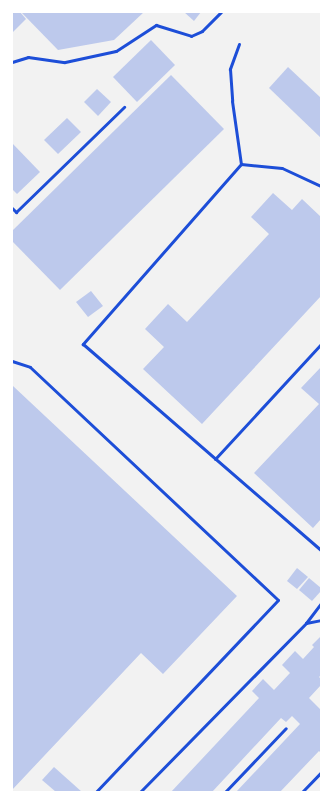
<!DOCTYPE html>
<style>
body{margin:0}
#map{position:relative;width:333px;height:804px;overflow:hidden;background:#f2f2f2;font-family:Helvetica,sans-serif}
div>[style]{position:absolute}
.building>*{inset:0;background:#bdc9ec}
.service>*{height:3px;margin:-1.5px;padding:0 1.5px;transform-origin:1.5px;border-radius:1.5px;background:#1d4ed8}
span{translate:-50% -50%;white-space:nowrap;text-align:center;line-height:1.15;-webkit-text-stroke:4px #fff;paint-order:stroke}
.frame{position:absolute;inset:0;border:13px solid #fff;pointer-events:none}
</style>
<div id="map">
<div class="building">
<div style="clip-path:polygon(12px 12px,20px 12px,26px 19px,12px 33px)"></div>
<div style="clip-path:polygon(21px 12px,144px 12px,114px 40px,58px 50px)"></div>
<div style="clip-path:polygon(184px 12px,201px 12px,194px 21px)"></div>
<div style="clip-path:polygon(151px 40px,175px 65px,137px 102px,113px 77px)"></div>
<div style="clip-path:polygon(288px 67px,321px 98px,321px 138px,269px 88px)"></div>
<div style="clip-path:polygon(171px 75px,224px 129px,60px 290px,12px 241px,12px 231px)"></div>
<div style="clip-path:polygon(97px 89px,111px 102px,98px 116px,84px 102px)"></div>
<div style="clip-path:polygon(67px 118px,81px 132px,58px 154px,44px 140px)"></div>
<div style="clip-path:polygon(12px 143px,40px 172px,17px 194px,12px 189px)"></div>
<div style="clip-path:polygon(273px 193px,292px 210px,302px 199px,321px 217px,321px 296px,202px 424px,143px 369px,164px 347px,145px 329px,168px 304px,187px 322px,269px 234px,251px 217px)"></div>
<div style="clip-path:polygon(91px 291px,103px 306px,88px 317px,76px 302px)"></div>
<div style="clip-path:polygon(321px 367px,321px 519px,313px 528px,254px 473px,319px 404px,301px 388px)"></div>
<div style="clip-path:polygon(13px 386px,237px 596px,163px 674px,141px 653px,12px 790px)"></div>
<div style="clip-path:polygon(297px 568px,308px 577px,297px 589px,287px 581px)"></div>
<div style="clip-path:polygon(309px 578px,321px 588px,321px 591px,312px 601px,299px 590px)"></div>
<div style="clip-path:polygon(321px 636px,321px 675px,319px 677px,321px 679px,321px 685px,309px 698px,321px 710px,321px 753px,319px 751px,280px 792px,236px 792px,300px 724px,292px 716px,286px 722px,281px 718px,212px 792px,171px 792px,259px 698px,252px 691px,263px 679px,274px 690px,290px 673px,282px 665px,295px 651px,303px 659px,314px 647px,312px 645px)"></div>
<div style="clip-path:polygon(54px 767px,82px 792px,56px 792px,42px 780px)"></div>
</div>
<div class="service">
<div style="left:239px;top:44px;width:27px;rotate:110deg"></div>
<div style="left:230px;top:69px;width:32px;rotate:86deg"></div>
<div style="left:232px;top:101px;width:64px;rotate:81.9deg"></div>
<div style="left:241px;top:164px;width:240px;rotate:131.3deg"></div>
<div style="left:83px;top:344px;width:315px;rotate:40.9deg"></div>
<div style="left:12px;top:62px;width:17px;rotate:-17deg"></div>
<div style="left:28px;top:57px;width:37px;rotate:8deg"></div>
<div style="left:65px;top:62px;width:52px;rotate:-12.2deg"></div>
<div style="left:116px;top:51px;width:48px;rotate:-33deg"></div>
<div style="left:156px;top:25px;width:37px;rotate:17deg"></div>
<div style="left:191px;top:36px;width:12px;rotate:-24deg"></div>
<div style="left:202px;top:31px;width:27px;rotate:-45deg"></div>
<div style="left:241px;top:164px;width:41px;rotate:5.6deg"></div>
<div style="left:282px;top:168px;width:43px;rotate:24.8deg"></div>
<div style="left:12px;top:208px;width:6px;rotate:45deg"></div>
<div style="left:16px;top:212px;width:151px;rotate:-44.2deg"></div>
<div style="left:12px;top:361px;width:19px;rotate:18deg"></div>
<div style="left:30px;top:367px;width:340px;rotate:43.2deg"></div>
<div style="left:278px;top:600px;width:265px;rotate:133.5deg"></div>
<div style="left:215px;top:459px;width:156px;rotate:-47.3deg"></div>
<div style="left:306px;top:623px;width:25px;rotate:-53deg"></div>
<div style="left:140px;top:792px;width:237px;rotate:-45.5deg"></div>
<div style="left:306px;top:623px;width:15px;rotate:-11deg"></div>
<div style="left:225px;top:792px;width:88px;rotate:-46.4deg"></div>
<div style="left:302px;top:792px;width:28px;rotate:-46deg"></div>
</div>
<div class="frame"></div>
</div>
